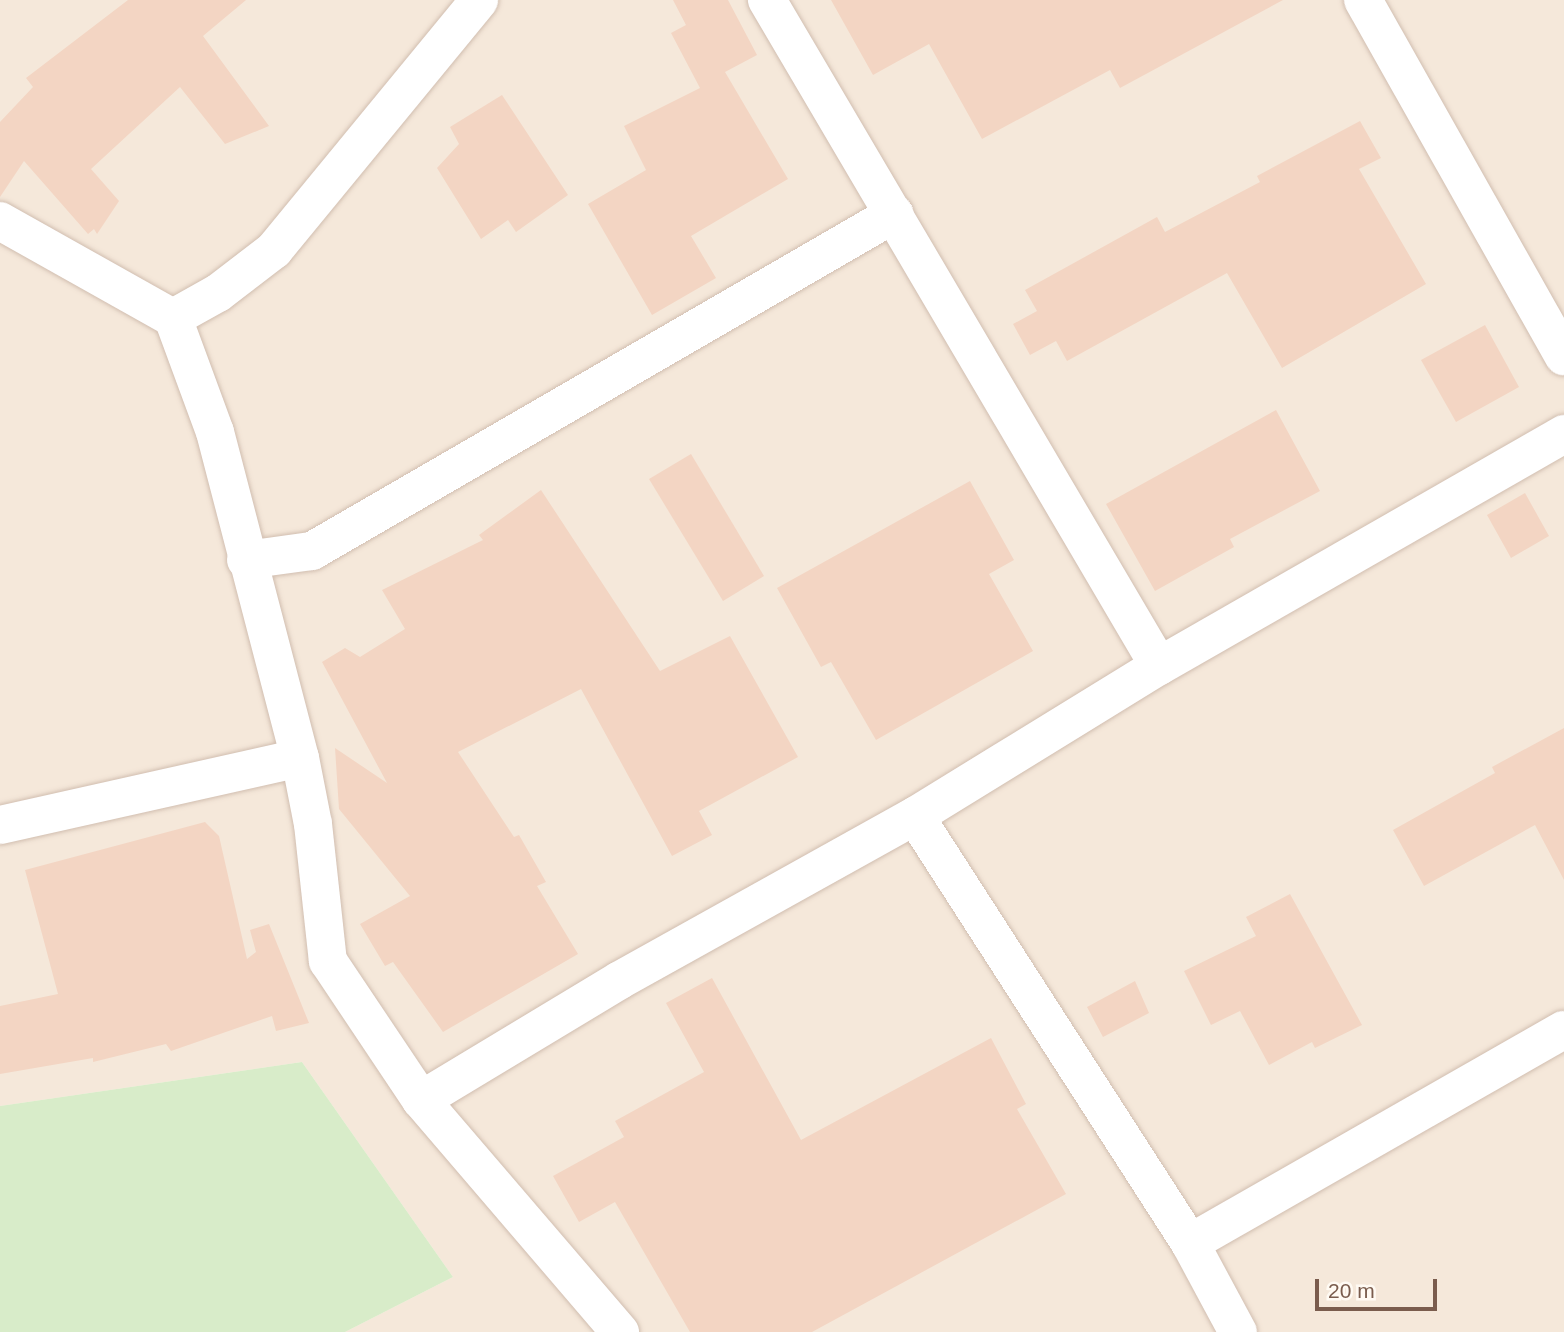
<!DOCTYPE html>
<style>
body{margin:0}
#map{position:relative;width:1564px;height:1332px;overflow:hidden;background:#fdf6ec;font-family:Arial,sans-serif}
div>[style]{position:absolute}
.residential>*{inset:0;background:#f5e8da}
.green>*{inset:0;background:#d8ecc9}
.building>*{inset:0;background:#f3d5c3}
.roads{filter:drop-shadow(0 0 2px #d1beb0) drop-shadow(0 0 2px #d1beb0)}
.street>*{height:38px;margin:-19px;padding:0 19px;transform-origin:19px;border-radius:19px;background:#fff}
span{translate:-50% -50%;white-space:nowrap;text-align:center;line-height:1.15;-webkit-text-stroke:6px #fffaf3;paint-order:stroke}
.scale{position:absolute;left:1315px;top:1279px;width:122px;height:32px;box-sizing:border-box;border:4px solid #7a5c4d;border-top:0;padding-left:9px;font-size:21px;line-height:24px;white-space:nowrap;color:#7a5c4d;-webkit-text-stroke:5px #fffaf3;paint-order:stroke}
</style>
<div id="map">
<div class="residential">
<div style="clip-path:polygon(0 0,1564px 0,1564px 1332px,345px 1332px,453px 1277px,302px 1062px,0 1106px)"></div>
</div>
<div class="green">
<div style="clip-path:polygon(302px 1062px,453px 1277px,345px 1332px,0 1332px,0 1106px)"></div>
</div>
<div class="building">
<div style="clip-path:polygon(128px 0,246px 0,203px 36px,269px 126px,225px 144px,180px 87px,91px 169px,119px 201px,97px 234px,94px 229px,88px 234px,24px 161px,0 197px,0 122px,33px 87px,26px 78px)"></div>
<div style="clip-path:polygon(673px 0,728px 0,757px 55px,725px 72px,788px 179px,691px 236px,716px 278px,652px 315px,588px 204px,646px 170px,624px 126px,700px 88px,671px 33px,686px 25px)"></div>
<div style="clip-path:polygon(831px 0,1283px 0,1120px 88px,1110px 70px,982px 139px,929px 44px,873px 75px)"></div>
<div style="clip-path:polygon(502px 95px,568px 195px,516px 232px,508px 220px,481px 239px,437px 168px,459px 144px,450px 127px)"></div>
<div style="clip-path:polygon(1360px 121px,1381px 158px,1359px 169px,1426px 284px,1282px 368px,1227px 273px,1067px 361px,1056px 341px,1030px 355px,1013px 324px,1037px 311px,1025px 290px,1157px 217px,1165px 232px,1260px 182px,1257px 176px)"></div>
<div style="clip-path:polygon(1485px 325px,1519px 387px,1456px 422px,1421px 360px)"></div>
<div style="clip-path:polygon(1276px 410px,1320px 491px,1230px 539px,1234px 547px,1155px 591px,1106px 504px)"></div>
<div style="clip-path:polygon(691px 454px,764px 576px,723px 601px,649px 479px)"></div>
<div style="clip-path:polygon(970px 481px,1014px 560px,989px 574px,1033px 651px,876px 740px,831px 662px,821px 667px,777px 588px)"></div>
<div style="clip-path:polygon(541px 490px,660px 671px,730px 636px,798px 757px,699px 811px,712px 835px,672px 856px,581px 689px,458px 752px,514px 837px,519px 835px,546px 882px,537px 886px,578px 954px,443px 1032px,393px 962px,385px 966px,360px 924px,410px 896px,339px 809px,335px 748px,387px 783px,322px 662px,345px 648px,360px 657px,405px 629px,382px 590px,483px 540px,479px 535px)"></div>
<div style="clip-path:polygon(1525px 493px,1549px 536px,1511px 558px,1487px 515px)"></div>
<div style="clip-path:polygon(1564px 728px,1564px 880px,1535px 825px,1424px 886px,1393px 830px,1495px 773px,1492px 767px)"></div>
<div style="clip-path:polygon(205px 822px,219px 836px,247px 959px,256px 952px,250px 930px,269px 924px,309px 1023px,276px 1031px,272px 1016px,171px 1051px,166px 1044px,93px 1062px,93px 1058px,0 1074px,0 1006px,58px 994px,25px 870px)"></div>
<div style="clip-path:polygon(1290px 894px,1362px 1025px,1315px 1048px,1312px 1042px,1269px 1065px,1240px 1011px,1211px 1025px,1184px 971px,1256px 936px,1246px 917px)"></div>
<div style="clip-path:polygon(712px 978px,801px 1140px,991px 1038px,1026px 1104px,1017px 1109px,1066px 1194px,812px 1332px,690px 1332px,615px 1202px,579px 1222px,553px 1176px,624px 1137px,615px 1121px,704px 1072px,666px 1003px)"></div>
<div style="clip-path:polygon(1135px 981px,1149px 1013px,1103px 1037px,1087px 1007px)"></div>
</div>
<div class="roads">
<div class="street">
<div style="left:1363px;top:0;width:409px;rotate:60.6deg"></div>
<div style="left:0;top:221px;width:198px;rotate:29.3deg"></div>
<div style="left:173px;top:318px;width:121px;rotate:69.8deg"></div>
<div style="left:215px;top:432px;width:337px;rotate:75.4deg"></div>
<div style="left:300px;top:758px;width:67px;rotate:78.9deg"></div>
<div style="left:313px;top:824px;width:138px;rotate:83.8deg"></div>
<div style="left:328px;top:961px;width:167px;rotate:56.2deg"></div>
<div style="left:421px;top:1100px;width:306px;rotate:49.4deg"></div>
<div style="left:173px;top:318px;width:51px;rotate:-29.1deg"></div>
<div style="left:218px;top:293px;width:71px;rotate:-37.5deg"></div>
<div style="left:274px;top:250px;width:323px;rotate:-50.6deg"></div>
<div style="left:246px;top:560px;width:67px;rotate:-7.8deg"></div>
<div style="left:312px;top:551px;width:673px;rotate:-30.07deg"></div>
<div style="left:1159px;top:666px;width:467px;rotate:-29.8deg"></div>
<div style="left:915px;top:816px;width:508px;rotate:57.22deg"></div>
<div style="left:1190px;top:1243px;width:101px;rotate:61.7deg"></div>
<div style="left:0;top:825px;width:307px;rotate:-12.6deg"></div>
<div style="left:421px;top:1100px;width:232px;rotate:-31.1deg"></div>
<div style="left:620px;top:980px;width:338px;rotate:-29.1deg"></div>
<div style="left:915px;top:816px;width:286px;rotate:-31.6deg"></div>
<div style="left:1159px;top:666px;width:773px;rotate:-120.48deg"></div>
<div style="left:1190px;top:1243px;width:430px;rotate:-29.7deg"></div>
</div>
</div>
<div class="scale">20 m</div>
</div>
